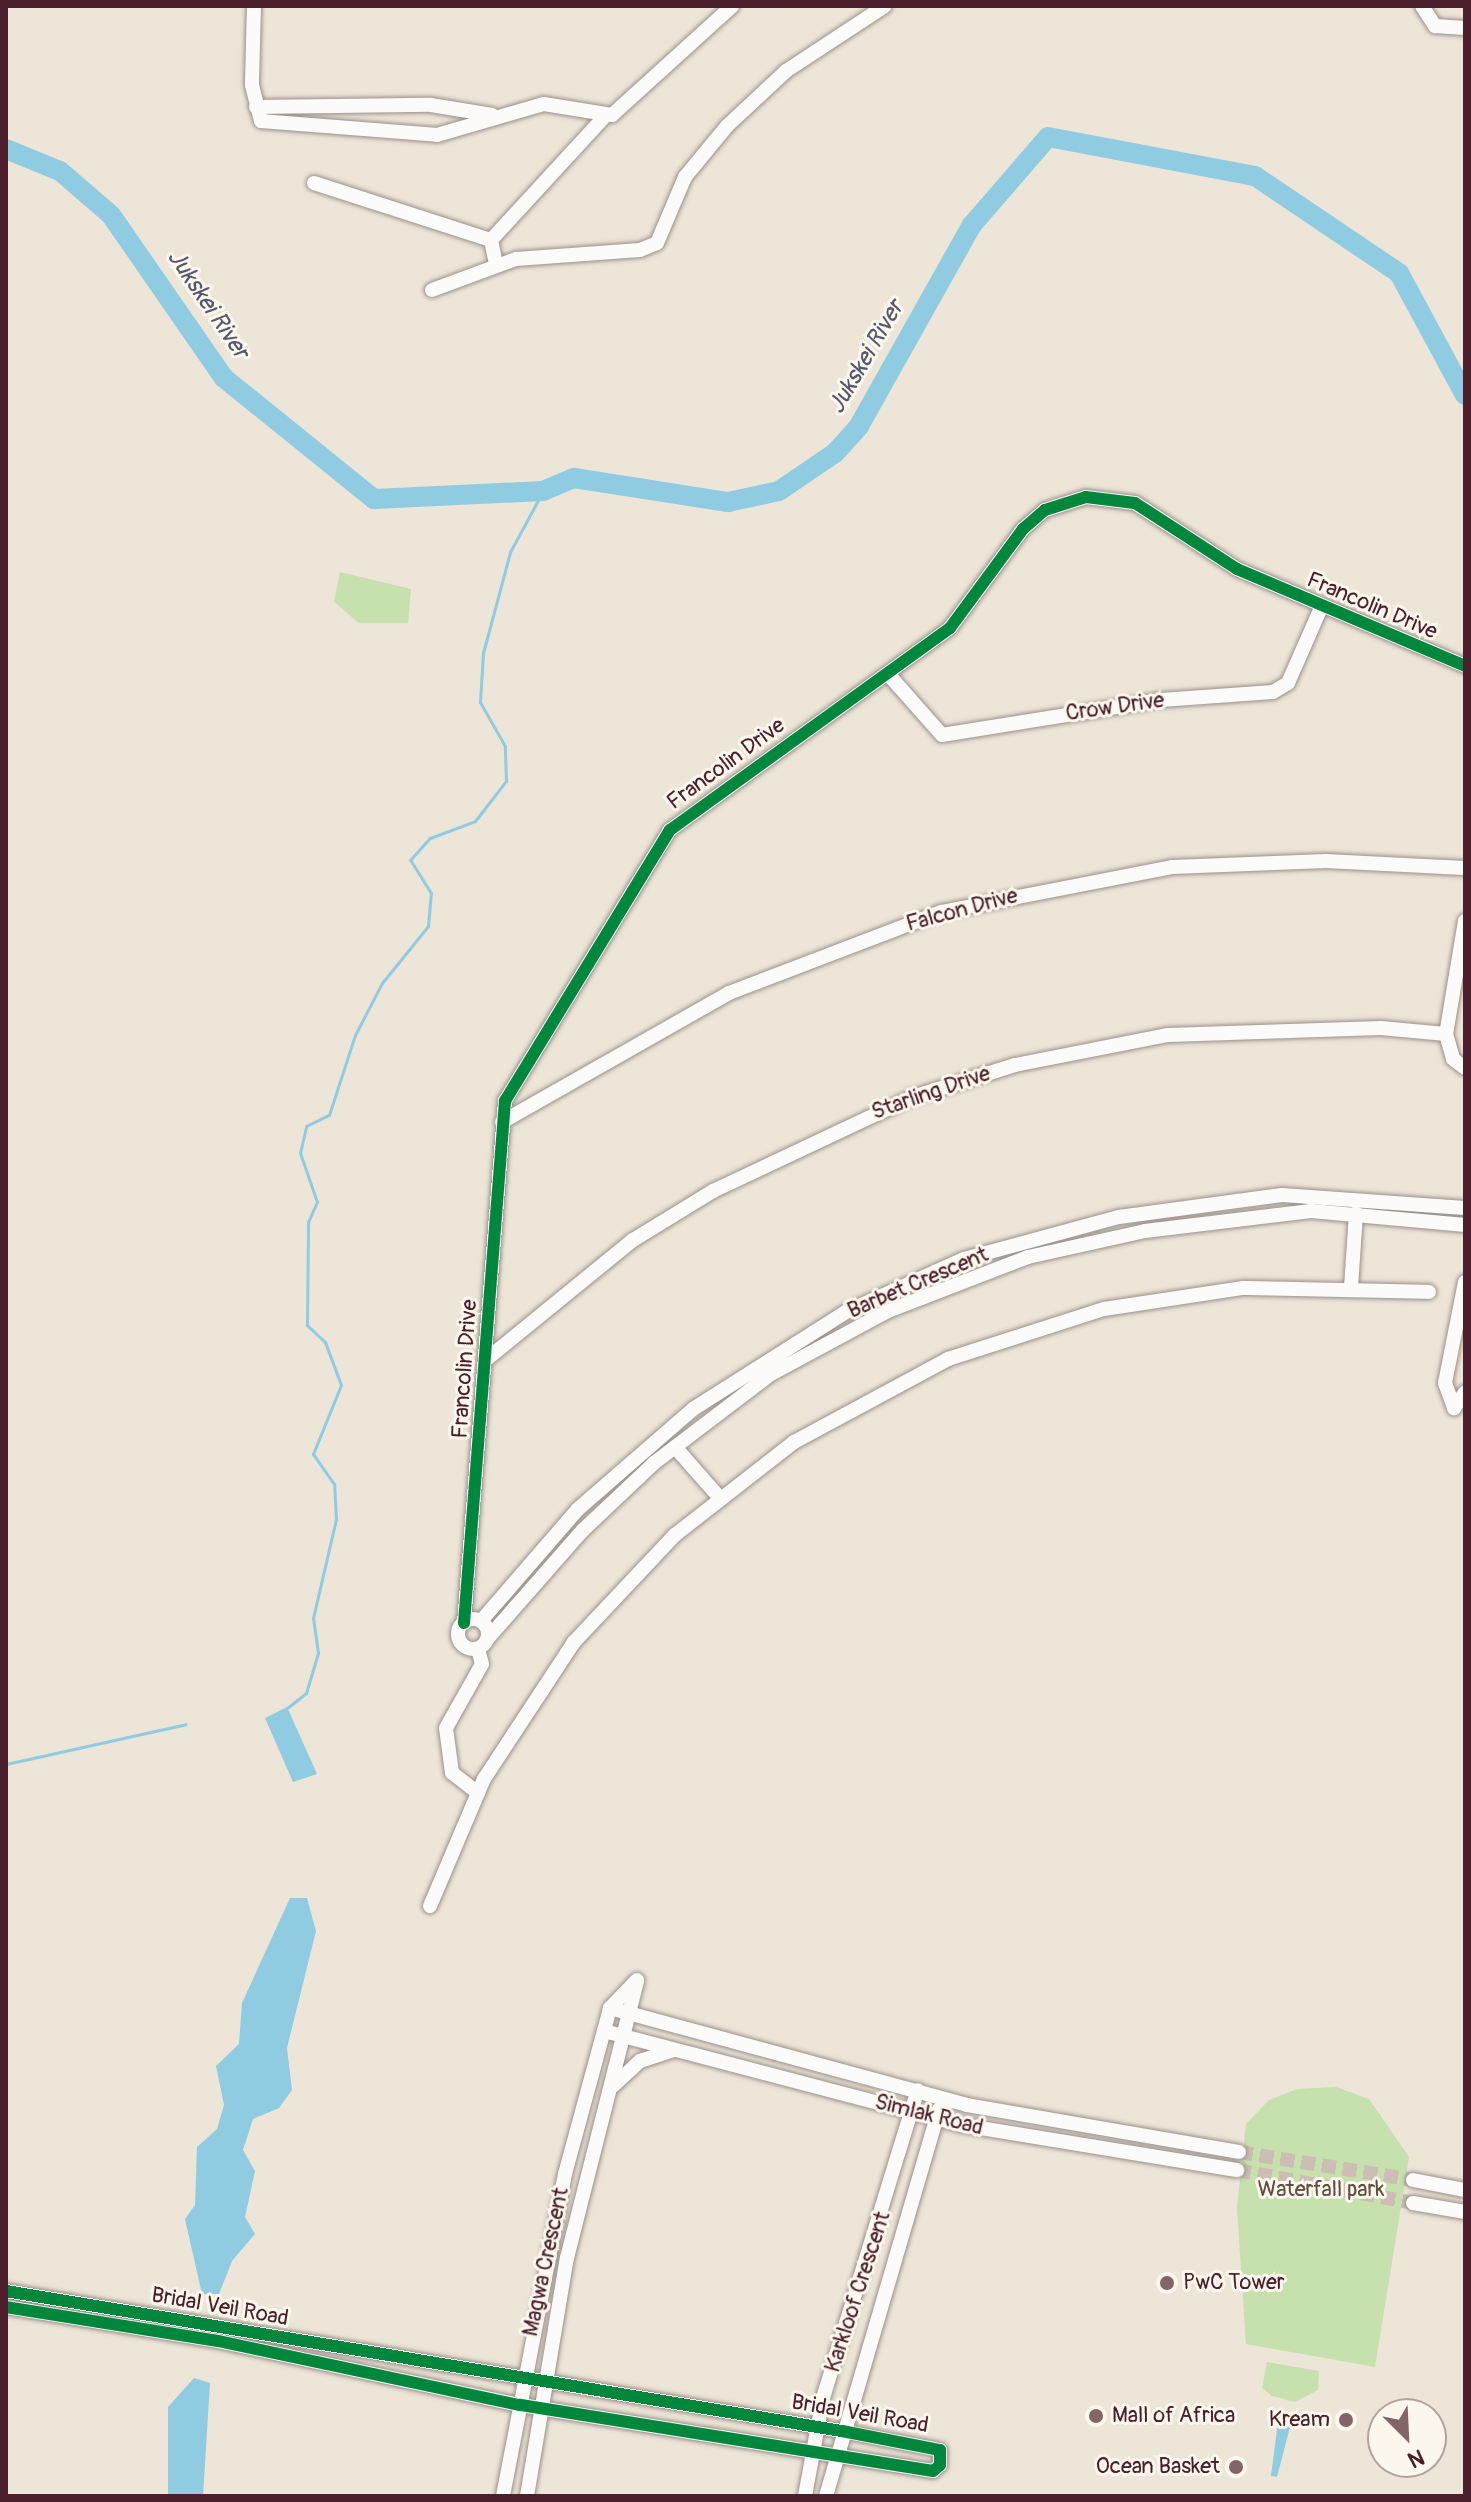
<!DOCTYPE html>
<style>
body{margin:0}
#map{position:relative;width:1471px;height:2502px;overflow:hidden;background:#ede5d7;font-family:Pangolin,sans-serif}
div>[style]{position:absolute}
.green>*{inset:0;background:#c6e0ae}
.water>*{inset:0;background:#8fcce1}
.stream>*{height:3px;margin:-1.5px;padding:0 1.5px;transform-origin:1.5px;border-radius:1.5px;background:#8fcce1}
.river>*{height:20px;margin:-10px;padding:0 10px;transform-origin:10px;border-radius:10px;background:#8fcce1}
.minor-tunnel>*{height:14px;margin-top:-7px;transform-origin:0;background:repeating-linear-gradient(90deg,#ccbdb5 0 14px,transparent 0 21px)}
.roads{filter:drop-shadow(0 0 2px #9a908b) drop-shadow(0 0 2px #9a908b)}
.minor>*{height:14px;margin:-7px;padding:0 7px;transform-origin:7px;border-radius:7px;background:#fcfbf9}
.minor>.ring{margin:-7px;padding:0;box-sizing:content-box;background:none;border:14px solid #fcfbf9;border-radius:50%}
.cycleway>*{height:12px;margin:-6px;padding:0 6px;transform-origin:6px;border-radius:6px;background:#00873e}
.dots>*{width:22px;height:22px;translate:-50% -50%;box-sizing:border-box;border:4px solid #fbf7ec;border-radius:50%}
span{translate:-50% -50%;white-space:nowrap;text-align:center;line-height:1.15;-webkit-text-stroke:6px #fbf7ec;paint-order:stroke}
.street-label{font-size:22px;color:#4a1f2b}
.park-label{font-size:22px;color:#614e43}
.poi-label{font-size:22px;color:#4a1f2b}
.left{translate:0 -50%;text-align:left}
.right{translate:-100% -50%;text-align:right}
.water-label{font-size:24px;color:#54586c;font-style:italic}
.frame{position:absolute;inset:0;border:8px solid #4a1f2b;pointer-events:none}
.north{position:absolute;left:1367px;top:2398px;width:80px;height:80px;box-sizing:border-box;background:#fbf7ec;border:2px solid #b4a19f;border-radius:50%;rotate:156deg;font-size:22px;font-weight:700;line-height:32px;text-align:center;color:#4a1f2b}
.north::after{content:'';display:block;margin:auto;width:28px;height:36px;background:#836467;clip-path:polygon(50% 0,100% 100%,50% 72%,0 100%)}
</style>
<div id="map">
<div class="green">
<div style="clip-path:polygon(340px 572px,411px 589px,408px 623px,359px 623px,334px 602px)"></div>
<div style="clip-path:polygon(1336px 2087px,1369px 2099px,1409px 2157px,1375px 2367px,1246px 2344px,1237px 2208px,1246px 2124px,1269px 2100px,1297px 2089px)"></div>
<div style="clip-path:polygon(1267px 2362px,1319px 2371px,1318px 2390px,1295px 2402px,1272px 2396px,1262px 2388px)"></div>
</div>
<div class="water">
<div style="clip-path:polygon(287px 1707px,317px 1774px,293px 1782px,265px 1718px)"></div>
<div style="clip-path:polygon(290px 1898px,307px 1898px,316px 1931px,287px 2048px,292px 2090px,279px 2108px,253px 2119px,243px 2150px,255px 2171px,245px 2217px,255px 2234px,232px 2261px,219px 2294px,202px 2294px,185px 2219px,195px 2205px,197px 2147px,217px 2129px,224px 2105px,216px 2066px,239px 2044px,242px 2003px)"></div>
<div style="clip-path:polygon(194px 2378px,210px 2383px,203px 2496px,168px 2496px,168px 2407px)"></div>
<div style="clip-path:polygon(1278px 2422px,1290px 2427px,1277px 2477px,1271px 2476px)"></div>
</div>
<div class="stream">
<div style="left:287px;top:1708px;width:24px;rotate:-38deg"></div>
<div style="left:306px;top:1693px;width:42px;rotate:-73.3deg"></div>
<div style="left:318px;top:1653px;width:35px;rotate:-98deg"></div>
<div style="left:313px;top:1618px;width:102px;rotate:-76.9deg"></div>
<div style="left:336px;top:1519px;width:35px;rotate:-93deg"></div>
<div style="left:334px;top:1484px;width:37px;rotate:-125deg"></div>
<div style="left:313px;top:1454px;width:74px;rotate:-67.9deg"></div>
<div style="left:341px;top:1385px;width:46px;rotate:-110.4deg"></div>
<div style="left:325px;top:1342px;width:25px;rotate:-137deg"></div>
<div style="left:307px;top:1325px;width:103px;rotate:-89.4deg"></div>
<div style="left:308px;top:1222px;width:22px;rotate:-66deg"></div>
<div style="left:317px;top:1202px;width:52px;rotate:-109.1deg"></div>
<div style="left:300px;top:1153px;width:28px;rotate:-77deg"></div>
<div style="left:306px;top:1126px;width:25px;rotate:-26deg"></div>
<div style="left:329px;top:1115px;width:84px;rotate:-72deg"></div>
<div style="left:355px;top:1035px;width:59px;rotate:-62.6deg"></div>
<div style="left:382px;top:983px;width:73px;rotate:-51.1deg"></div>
<div style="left:428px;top:926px;width:33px;rotate:-85deg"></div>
<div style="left:431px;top:893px;width:39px;rotate:-122deg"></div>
<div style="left:410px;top:860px;width:30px;rotate:-48deg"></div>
<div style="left:430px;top:838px;width:48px;rotate:-20.7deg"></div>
<div style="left:475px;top:821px;width:51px;rotate:-52.2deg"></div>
<div style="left:506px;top:781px;width:35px;rotate:-92deg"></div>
<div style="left:505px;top:746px;width:51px;rotate:-119.6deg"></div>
<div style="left:480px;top:702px;width:49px;rotate:-86.5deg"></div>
<div style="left:483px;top:653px;width:105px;rotate:-75deg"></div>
<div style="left:510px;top:552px;width:69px;rotate:-61.6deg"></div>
<div style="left:6px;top:1764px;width:184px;rotate:-12.5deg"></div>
</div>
<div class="river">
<div style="left:6px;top:149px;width:58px;rotate:22.2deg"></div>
<div style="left:60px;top:171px;width:67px;rotate:40.8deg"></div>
<div style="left:111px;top:215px;width:198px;rotate:55.3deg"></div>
<div style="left:224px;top:378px;width:193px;rotate:38.9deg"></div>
<div style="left:374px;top:499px;width:169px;rotate:-2.7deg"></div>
<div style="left:543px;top:491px;width:34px;rotate:-23deg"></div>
<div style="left:574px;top:478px;width:156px;rotate:8.9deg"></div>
<div style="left:728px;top:502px;width:52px;rotate:-12.2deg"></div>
<div style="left:779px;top:491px;width:68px;rotate:-34.2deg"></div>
<div style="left:835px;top:453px;width:36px;rotate:-48deg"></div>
<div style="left:859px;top:426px;width:231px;rotate:-60.7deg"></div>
<div style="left:972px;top:225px;width:116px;rotate:-49.2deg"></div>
<div style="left:1048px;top:137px;width:211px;rotate:10.7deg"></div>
<div style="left:1255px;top:176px;width:174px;rotate:34deg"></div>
<div style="left:1399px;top:273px;width:139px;rotate:61.6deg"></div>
</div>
<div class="minor-tunnel">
<div style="left:1239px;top:2152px;width:176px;rotate:9.1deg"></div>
<div style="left:1237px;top:2170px;width:179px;rotate:10.6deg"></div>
</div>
<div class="roads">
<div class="minor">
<div style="left:254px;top:6px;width:79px;rotate:91.5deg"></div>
<div style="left:252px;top:85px;width:37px;rotate:76deg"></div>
<div style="left:261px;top:121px;width:177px;rotate:4.5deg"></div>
<div style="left:437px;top:135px;width:111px;rotate:-16.2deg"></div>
<div style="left:544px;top:104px;width:69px;rotate:9.2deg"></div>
<div style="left:612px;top:115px;width:162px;rotate:-42.2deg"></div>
<div style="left:1422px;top:6px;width:24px;rotate:57deg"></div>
<div style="left:1435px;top:26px;width:30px;rotate:4deg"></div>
<div style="left:256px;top:107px;width:175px;rotate:-0.7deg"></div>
<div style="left:431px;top:105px;width:62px;rotate:9.3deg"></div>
<div style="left:314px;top:183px;width:186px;rotate:17.9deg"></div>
<div style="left:496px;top:264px;width:25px;rotate:-102deg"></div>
<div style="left:491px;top:240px;width:166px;rotate:-47.4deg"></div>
<div style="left:432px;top:290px;width:90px;rotate:-20.3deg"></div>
<div style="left:516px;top:259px;width:124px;rotate:-4.2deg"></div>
<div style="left:640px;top:250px;width:18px;rotate:-22deg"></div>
<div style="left:657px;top:243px;width:72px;rotate:-67deg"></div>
<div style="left:685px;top:177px;width:66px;rotate:-50.5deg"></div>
<div style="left:727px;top:126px;width:81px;rotate:-43deg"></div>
<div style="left:786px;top:71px;width:118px;rotate:-33.3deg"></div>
<div style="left:888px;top:674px;width:81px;rotate:48.5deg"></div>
<div style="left:942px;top:735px;width:222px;rotate:-9.1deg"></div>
<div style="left:1161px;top:700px;width:112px;rotate:-4.1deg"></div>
<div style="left:1273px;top:692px;width:17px;rotate:-31deg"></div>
<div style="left:1288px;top:683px;width:82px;rotate:-66.3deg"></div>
<div style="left:1465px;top:921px;width:115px;rotate:99.5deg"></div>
<div style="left:1446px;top:1034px;width:26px;rotate:74deg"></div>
<div style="left:1453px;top:1059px;width:15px;rotate:37deg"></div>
<div style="left:502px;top:1122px;width:261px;rotate:-29.6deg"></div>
<div style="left:729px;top:993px;width:227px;rotate:-20.9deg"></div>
<div style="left:941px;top:912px;width:235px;rotate:-11deg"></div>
<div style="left:1172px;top:867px;width:154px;rotate:-2.2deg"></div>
<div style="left:1326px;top:861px;width:139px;rotate:2.9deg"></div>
<div style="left:1465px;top:1282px;width:103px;rotate:101.2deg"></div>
<div style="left:1445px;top:1383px;width:27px;rotate:70deg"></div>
<div style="left:1454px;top:1408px;width:19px;rotate:-55deg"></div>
<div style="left:1351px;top:1287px;width:74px;rotate:-86.1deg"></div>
<div style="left:487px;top:1359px;width:188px;rotate:-39.2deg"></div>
<div style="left:633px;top:1240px;width:94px;rotate:-31.5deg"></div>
<div style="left:713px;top:1191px;width:221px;rotate:-25.2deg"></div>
<div style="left:913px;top:1097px;width:107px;rotate:-17.4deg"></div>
<div style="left:1015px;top:1065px;width:156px;rotate:-11.1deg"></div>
<div style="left:1168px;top:1035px;width:213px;rotate:-1.9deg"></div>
<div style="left:1381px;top:1028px;width:65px;rotate:5.3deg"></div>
<div style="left:675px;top:1447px;width:68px;rotate:48.6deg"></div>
<div class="ring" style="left:458px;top:1619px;width:16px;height:16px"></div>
<div style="left:481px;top:1621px;width:148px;rotate:-49.1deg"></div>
<div style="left:578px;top:1509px;width:152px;rotate:-41deg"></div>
<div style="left:693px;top:1409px;width:181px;rotate:-32.4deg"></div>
<div style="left:846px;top:1312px;width:129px;rotate:-24.2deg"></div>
<div style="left:964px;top:1259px;width:161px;rotate:-15.2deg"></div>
<div style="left:1119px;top:1217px;width:164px;rotate:-7.7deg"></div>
<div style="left:1282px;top:1195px;width:183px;rotate:4.1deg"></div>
<div style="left:464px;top:1623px;width:524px;rotate:-85.51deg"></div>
<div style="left:505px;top:1101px;width:317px;rotate:-58.7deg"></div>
<div style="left:670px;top:830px;width:345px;rotate:-35.8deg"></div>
<div style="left:950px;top:628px;width:123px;rotate:-53.6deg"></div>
<div style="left:1023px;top:529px;width:29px;rotate:-41deg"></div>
<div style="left:1045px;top:510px;width:43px;rotate:-17.6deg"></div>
<div style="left:1086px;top:497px;width:49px;rotate:7deg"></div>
<div style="left:1135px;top:503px;width:121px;rotate:32.9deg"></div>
<div style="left:1237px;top:569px;width:248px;rotate:23deg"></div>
<div style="left:488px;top:1638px;width:144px;rotate:-48.7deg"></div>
<div style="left:583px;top:1530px;width:98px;rotate:-43.3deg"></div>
<div style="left:654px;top:1463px;width:147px;rotate:-37.3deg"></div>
<div style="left:771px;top:1374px;width:133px;rotate:-28.3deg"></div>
<div style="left:888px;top:1311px;width:150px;rotate:-21.1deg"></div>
<div style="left:1028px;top:1257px;width:120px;rotate:-12.5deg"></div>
<div style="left:1145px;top:1231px;width:167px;rotate:-6.9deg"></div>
<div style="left:1311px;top:1211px;width:155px;rotate:5.2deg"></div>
<div style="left:478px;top:1793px;width:33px;rotate:-142deg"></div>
<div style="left:452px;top:1773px;width:45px;rotate:-97.6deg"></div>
<div style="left:446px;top:1728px;width:73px;rotate:-60.6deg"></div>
<div style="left:482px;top:1664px;width:16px;rotate:-105deg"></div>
<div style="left:430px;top:1906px;width:138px;rotate:-67deg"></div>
<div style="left:484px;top:1779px;width:164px;rotate:-56.7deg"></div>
<div style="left:574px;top:1642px;width:147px;rotate:-46.7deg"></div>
<div style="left:675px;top:1535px;width:151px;rotate:-38deg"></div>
<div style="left:794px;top:1442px;width:175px;rotate:-28.3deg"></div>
<div style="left:948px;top:1359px;width:164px;rotate:-17.8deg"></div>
<div style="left:1104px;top:1309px;width:141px;rotate:-8.6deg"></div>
<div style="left:1243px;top:1288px;width:186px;rotate:1.2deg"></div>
<div style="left:610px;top:2008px;width:370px;rotate:15.2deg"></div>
<div style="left:967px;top:2105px;width:276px;rotate:9.8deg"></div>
<div style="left:604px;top:2031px;width:370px;rotate:14.7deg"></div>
<div style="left:962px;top:2125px;width:279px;rotate:9.3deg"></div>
<div style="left:613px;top:2086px;width:37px;rotate:-43deg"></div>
<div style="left:640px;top:2061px;width:35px;rotate:-18deg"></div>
<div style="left:1413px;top:2180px;width:53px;rotate:10.9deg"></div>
<div style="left:1413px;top:2203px;width:53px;rotate:9.8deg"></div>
<div style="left:6px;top:2291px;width:848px;rotate:9.51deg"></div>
<div style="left:842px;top:2431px;width:100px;rotate:11deg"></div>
<div style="left:940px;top:2450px;width:15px;rotate:90deg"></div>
<div style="left:940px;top:2465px;width:9px;rotate:139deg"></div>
<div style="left:933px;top:2471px;width:419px;rotate:-170.9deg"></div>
<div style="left:519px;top:2405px;width:308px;rotate:-168deg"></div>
<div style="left:218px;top:2341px;width:215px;rotate:-170.9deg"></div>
<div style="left:503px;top:2496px;width:328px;rotate:-79.1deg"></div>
<div style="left:565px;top:2174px;width:172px;rotate:-74.8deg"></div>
<div style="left:610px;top:2008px;width:39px;rotate:-46deg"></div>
<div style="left:527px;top:2496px;width:241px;rotate:-80.5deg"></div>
<div style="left:567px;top:2258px;width:286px;rotate:-75.8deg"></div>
<div style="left:805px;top:2496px;width:100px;rotate:-79.6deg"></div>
<div style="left:823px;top:2398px;width:322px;rotate:-72.9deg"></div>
<div style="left:826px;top:2496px;width:403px;rotate:-73.7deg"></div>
</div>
</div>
<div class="cycleway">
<div style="left:464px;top:1623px;width:524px;rotate:-85.51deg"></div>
<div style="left:505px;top:1101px;width:317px;rotate:-58.7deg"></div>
<div style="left:670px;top:830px;width:345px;rotate:-35.8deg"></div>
<div style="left:950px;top:628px;width:123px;rotate:-53.6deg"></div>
<div style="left:1023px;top:529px;width:29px;rotate:-41deg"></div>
<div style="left:1045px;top:510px;width:43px;rotate:-17.6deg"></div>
<div style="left:1086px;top:497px;width:49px;rotate:7deg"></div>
<div style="left:1135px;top:503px;width:121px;rotate:32.9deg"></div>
<div style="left:1237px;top:569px;width:248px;rotate:23deg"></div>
<div style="left:6px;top:2291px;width:848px;rotate:9.51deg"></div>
<div style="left:842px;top:2431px;width:100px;rotate:11deg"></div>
<div style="left:940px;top:2450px;width:15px;rotate:90deg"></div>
<div style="left:940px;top:2465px;width:9px;rotate:139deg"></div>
<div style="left:933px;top:2471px;width:419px;rotate:-170.9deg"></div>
<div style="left:519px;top:2405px;width:308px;rotate:-168deg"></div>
<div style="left:218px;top:2341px;width:215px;rotate:-170.9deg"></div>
</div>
<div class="dots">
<div style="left:1167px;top:2283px;background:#836467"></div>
<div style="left:1096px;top:2416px;background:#836467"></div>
<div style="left:1346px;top:2420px;background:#836467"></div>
<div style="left:1236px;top:2467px;background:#836467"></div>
</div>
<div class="street-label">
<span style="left:1372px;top:606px;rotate:23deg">Francolin Drive</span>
<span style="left:1115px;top:707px;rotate:-8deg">Crow Drive</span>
<span style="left:726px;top:764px;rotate:-36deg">Francolin Drive</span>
<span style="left:962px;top:910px;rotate:-15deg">Falcon Drive</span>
<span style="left:931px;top:1093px;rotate:-19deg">Starling Drive</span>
<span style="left:918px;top:1283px;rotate:-23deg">Barbet Crescent</span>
<span style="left:465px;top:1369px;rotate:-86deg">Francolin Drive</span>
<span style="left:929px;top:2115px;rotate:14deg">Simlak Road</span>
<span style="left:546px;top:2262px;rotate:-78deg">Magwa Crescent</span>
<span style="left:858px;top:2292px;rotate:-72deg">Karkloof Crescent</span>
<span style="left:220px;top:2307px;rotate:10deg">Bridal Veil Road</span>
<span style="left:860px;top:2414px;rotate:10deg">Bridal Veil Road</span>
</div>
<div class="park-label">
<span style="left:1321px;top:2190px">Waterfall park</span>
</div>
<div class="poi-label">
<span class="left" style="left:1183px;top:2283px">PwC Tower</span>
<span class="left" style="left:1112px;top:2416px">Mall of Africa</span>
<span class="right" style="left:1330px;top:2420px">Kream</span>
<span class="right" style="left:1220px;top:2467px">Ocean Basket</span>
</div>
<div class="water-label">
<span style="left:208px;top:304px;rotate:56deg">Jukskei River</span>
<span style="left:866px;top:357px;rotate:-60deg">Jukskei River</span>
</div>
<div class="frame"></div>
<div class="north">N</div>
</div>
